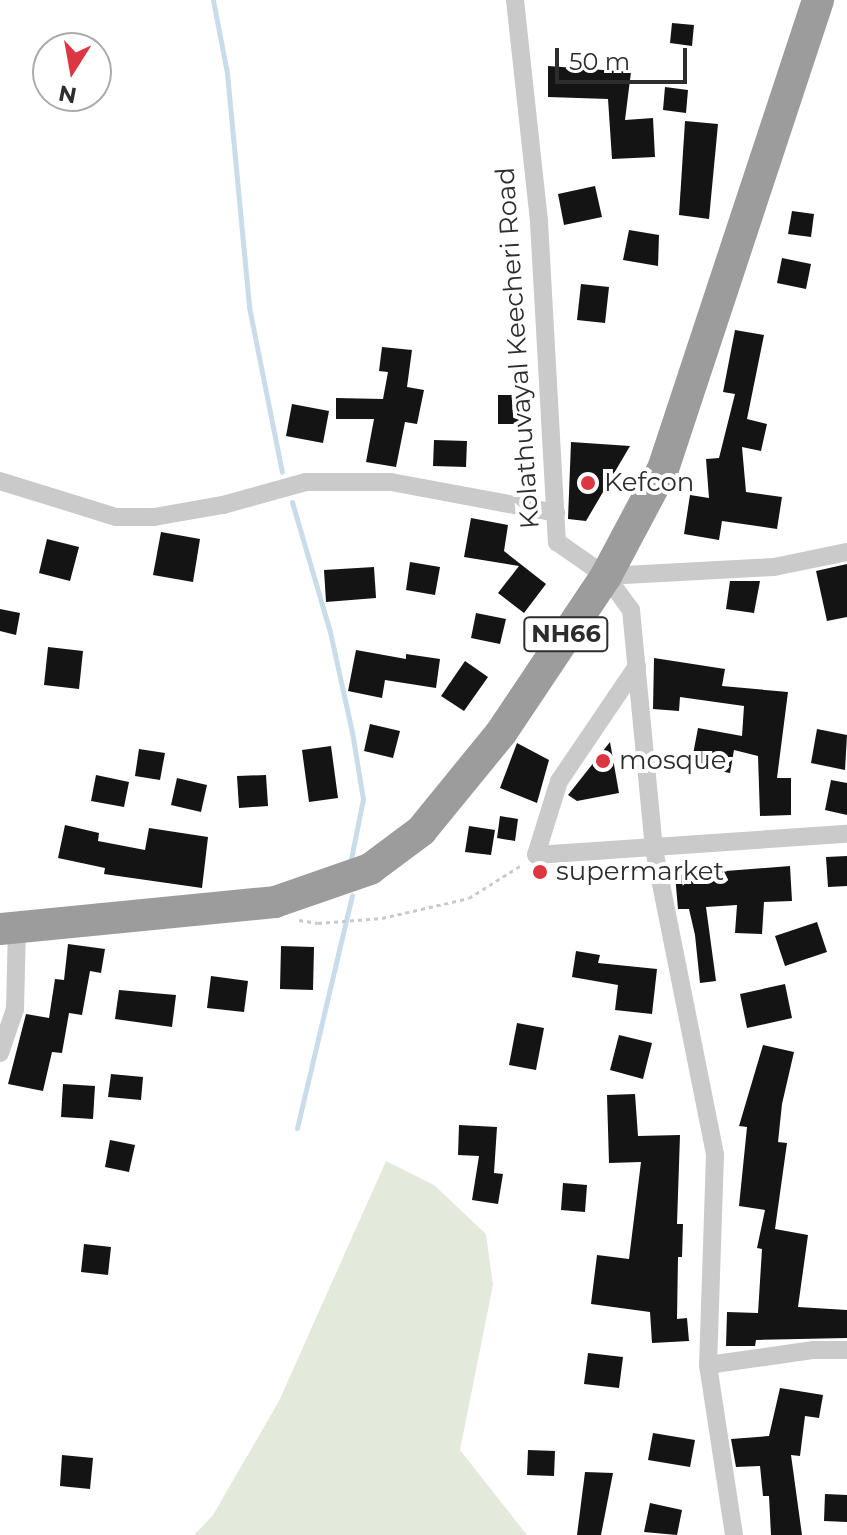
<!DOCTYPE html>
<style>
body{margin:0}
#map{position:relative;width:847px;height:1535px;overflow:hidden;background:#fff;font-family:Montserrat,sans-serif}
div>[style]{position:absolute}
.green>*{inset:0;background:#e3eadb}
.stream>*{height:5px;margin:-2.5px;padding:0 2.5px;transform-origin:2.5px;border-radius:2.5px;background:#c8dde9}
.building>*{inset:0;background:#141414}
.path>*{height:3px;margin-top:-1.5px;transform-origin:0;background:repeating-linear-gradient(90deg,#cacaca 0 4px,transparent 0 8px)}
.minor>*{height:18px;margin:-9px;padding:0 9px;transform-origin:9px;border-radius:9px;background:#cacaca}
.trunk>*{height:32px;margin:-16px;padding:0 16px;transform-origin:16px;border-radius:16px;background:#9c9c9c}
.dots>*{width:22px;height:22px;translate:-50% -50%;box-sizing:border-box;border:4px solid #fff;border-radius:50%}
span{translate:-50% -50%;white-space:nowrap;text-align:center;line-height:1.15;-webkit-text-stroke:8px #fff;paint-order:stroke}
.shield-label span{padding:2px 6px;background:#fff;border:2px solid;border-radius:6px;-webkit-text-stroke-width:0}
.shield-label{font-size:24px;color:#2d2d2d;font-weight:700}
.street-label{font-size:26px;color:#2d2d2d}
.poi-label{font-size:26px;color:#2d2d2d}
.left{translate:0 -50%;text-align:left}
.north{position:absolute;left:32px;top:32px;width:80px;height:80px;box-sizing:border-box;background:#fff;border:2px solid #ababab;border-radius:50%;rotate:191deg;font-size:22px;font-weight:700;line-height:32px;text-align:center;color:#2d2d2d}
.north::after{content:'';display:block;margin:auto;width:28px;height:36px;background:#dd3643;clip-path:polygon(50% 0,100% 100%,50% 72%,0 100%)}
.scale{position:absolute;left:555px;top:48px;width:132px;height:36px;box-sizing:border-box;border:4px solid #2d2d2d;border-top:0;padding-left:10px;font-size:24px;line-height:28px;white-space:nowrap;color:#2d2d2d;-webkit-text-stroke:6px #fff;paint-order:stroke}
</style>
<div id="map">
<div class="green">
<div style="clip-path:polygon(386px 1161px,434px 1185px,486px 1234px,493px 1285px,460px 1450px,527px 1535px,194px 1535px,213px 1515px,279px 1401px)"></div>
</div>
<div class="stream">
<div style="left:213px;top:0;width:74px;rotate:79.1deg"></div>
<div style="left:227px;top:73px;width:235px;rotate:84.6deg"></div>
<div style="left:249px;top:307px;width:168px;rotate:78.7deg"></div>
<div style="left:292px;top:502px;width:135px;rotate:73.7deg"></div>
<div style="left:330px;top:632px;width:102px;rotate:77.6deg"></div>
<div style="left:352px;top:732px;width:68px;rotate:80.7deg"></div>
<div style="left:363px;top:799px;width:61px;rotate:101.3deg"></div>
<div style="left:297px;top:1128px;width:239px;rotate:-76.7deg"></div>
</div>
<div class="building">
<div style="clip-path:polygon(672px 23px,694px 25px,692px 46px,670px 43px)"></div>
<div style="clip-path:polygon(548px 66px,631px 72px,625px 120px,653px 118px,655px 157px,612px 159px,608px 99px,548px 97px)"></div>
<div style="clip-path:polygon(665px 87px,688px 90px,686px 113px,663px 110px)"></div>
<div style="clip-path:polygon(685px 121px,718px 124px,709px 219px,679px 215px)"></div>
<div style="clip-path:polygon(595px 186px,602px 217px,564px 225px,558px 194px)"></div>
<div style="clip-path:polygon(792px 211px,814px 214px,811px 237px,788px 234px)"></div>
<div style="clip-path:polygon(629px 230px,659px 235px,658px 266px,623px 260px)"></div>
<div style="clip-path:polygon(782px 258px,811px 264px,806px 289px,777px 283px)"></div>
<div style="clip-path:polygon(581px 284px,609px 287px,605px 323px,577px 320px)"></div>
<div style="clip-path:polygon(735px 330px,764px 335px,747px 419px,767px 424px,761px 451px,742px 447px,746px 492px,782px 497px,777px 529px,722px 521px,719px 540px,684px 534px,690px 495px,709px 498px,706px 459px,719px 458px,735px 394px,723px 392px)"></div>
<div style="clip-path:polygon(382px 347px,412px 350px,407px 387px,424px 390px,417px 424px,405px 422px,396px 467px,366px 462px,374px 419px,336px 419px,336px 398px,383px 399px,388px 372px,379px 371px)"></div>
<div style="clip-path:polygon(498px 395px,524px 395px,524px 424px,498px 424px)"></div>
<div style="clip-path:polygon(292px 404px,329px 411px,323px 443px,286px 436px)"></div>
<div style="clip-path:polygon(434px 440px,467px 441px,466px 467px,433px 466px)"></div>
<div style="clip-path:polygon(571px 442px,630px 446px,586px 521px,568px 519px)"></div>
<div style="clip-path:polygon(471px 518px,508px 525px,504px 551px,546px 584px,524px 613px,498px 593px,519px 566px,464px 557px)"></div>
<div style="clip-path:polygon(161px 532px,200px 539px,193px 582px,153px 575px)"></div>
<div style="clip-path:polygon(47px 539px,79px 547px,70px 581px,39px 573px)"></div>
<div style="clip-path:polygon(410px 562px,440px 567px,435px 595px,406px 590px)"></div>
<div style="clip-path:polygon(847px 564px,847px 617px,827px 621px,816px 571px)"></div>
<div style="clip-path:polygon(374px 567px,376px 598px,326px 602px,324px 570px)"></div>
<div style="clip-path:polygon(730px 581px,760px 581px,754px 613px,726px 609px)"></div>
<div style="clip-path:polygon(0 609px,20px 613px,16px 635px,0 631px)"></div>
<div style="clip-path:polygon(476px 613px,506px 619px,500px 644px,471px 638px)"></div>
<div style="clip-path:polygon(48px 647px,83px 651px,79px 689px,44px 685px)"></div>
<div style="clip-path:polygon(356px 650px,406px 659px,406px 654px,440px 659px,436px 688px,385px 680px,382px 698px,348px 691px)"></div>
<div style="clip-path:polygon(654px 658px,725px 669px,722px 686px,788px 692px,777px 778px,791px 778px,791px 815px,760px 816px,758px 756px,734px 750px,730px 773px,691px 765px,698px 728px,742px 736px,744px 706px,680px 697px,679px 711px,653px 709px)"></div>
<div style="clip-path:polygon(465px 661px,488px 677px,464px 711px,441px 696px)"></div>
<div style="clip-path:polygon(370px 724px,400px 731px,393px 758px,364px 751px)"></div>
<div style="clip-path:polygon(817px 729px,847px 735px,845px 770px,811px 763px)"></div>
<div style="clip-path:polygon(610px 742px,619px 793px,577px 801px,568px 795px)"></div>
<div style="clip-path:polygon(517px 743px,549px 760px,537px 803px,500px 788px)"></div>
<div style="clip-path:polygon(331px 746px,338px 798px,309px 802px,302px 750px)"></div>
<div style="clip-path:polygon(139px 749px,165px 753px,160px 780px,135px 776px)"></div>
<div style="clip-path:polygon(96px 775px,129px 782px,124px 807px,91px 801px)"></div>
<div style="clip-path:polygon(266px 775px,268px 806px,239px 808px,237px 776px)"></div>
<div style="clip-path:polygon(177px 778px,207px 785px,201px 812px,171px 805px)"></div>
<div style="clip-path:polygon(831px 780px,847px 783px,847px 815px,825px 810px)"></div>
<div style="clip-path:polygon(500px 816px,518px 819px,515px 841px,497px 838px)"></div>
<div style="clip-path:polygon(65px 825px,99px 833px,98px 841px,145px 850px,149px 828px,208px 837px,202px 888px,104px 874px,105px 868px,58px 858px)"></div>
<div style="clip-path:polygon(469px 826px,495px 830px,491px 855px,465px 852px)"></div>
<div style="clip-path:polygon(847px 856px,847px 886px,828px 887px,826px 857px)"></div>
<div style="clip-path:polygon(790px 866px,792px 901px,764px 902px,762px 934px,735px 933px,737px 905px,706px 907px,716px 981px,700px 983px,695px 935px,689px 909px,678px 909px,675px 875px)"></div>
<div style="clip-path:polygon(817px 922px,827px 952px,785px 966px,775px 936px)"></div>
<div style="clip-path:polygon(68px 944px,105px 949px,101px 973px,90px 971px,82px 1015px,69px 1013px,62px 1053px,52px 1052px,43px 1091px,8px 1084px,26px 1014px,49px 1018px,55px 979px,64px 980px)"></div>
<div style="clip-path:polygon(281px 946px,314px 947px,313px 990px,280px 989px)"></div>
<div style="clip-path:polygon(576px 951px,600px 955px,598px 963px,657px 969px,652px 1014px,615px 1010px,618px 985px,572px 977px)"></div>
<div style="clip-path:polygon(211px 976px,248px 981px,244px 1012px,207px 1008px)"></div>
<div style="clip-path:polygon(785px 984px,792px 1018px,747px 1028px,740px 994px)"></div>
<div style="clip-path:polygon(119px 990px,176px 995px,172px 1027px,115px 1019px)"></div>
<div style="clip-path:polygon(517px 1023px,544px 1028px,536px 1070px,509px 1065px)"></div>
<div style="clip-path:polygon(619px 1035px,652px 1043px,643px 1079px,610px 1070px)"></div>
<div style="clip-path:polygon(763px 1045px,794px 1052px,782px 1104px,778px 1142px,787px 1143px,775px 1229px,808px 1235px,798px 1307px,847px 1310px,847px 1338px,756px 1340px,755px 1346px,726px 1346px,727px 1312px,758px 1313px,762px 1249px,757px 1248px,765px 1210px,739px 1206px,747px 1127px,739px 1126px)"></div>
<div style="clip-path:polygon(111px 1074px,143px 1077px,141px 1100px,108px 1097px)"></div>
<div style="clip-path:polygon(63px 1084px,95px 1086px,93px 1119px,61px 1117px)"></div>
<div style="clip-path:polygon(635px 1094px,638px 1136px,680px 1135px,677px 1224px,683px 1224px,682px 1257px,678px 1257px,677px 1319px,687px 1318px,689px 1341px,652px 1343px,650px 1312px,591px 1304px,597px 1255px,629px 1259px,641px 1162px,609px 1163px,607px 1095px)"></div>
<div style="clip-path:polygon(459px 1125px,497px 1127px,494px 1173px,503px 1174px,498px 1204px,472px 1200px,479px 1156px,458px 1155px)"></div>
<div style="clip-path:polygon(110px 1140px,135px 1145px,129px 1172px,105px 1167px)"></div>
<div style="clip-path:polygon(563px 1183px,587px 1185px,585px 1212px,561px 1210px)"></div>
<div style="clip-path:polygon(84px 1244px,111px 1247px,108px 1275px,81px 1272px)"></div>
<div style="clip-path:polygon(588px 1353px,623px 1357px,619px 1388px,584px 1384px)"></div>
<div style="clip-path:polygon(780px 1388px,823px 1395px,819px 1418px,805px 1416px,800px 1456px,791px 1455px,802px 1535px,771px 1535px,769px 1496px,763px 1496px,760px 1466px,736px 1467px,731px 1439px,769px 1436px)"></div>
<div style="clip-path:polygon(653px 1433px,695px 1440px,690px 1467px,648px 1460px)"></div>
<div style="clip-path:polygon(528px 1450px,555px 1451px,554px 1476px,527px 1475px)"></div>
<div style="clip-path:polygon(62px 1455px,93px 1458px,90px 1489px,60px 1486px)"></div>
<div style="clip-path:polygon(585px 1472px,613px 1473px,601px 1535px,577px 1535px)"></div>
<div style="clip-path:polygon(825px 1494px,847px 1495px,847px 1522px,824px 1521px)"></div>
<div style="clip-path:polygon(650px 1503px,682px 1510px,677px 1535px,644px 1532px)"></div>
</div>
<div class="path">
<div style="left:299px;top:920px;width:19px;rotate:9deg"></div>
<div style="left:318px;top:923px;width:64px;rotate:-4.5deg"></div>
<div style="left:382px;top:918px;width:89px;rotate:-12.9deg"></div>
<div style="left:469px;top:898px;width:64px;rotate:-32.2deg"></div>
</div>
<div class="minor">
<div style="left:515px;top:0;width:223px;rotate:83.8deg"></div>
<div style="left:539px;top:222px;width:321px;rotate:86.8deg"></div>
<div style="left:557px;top:542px;width:60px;rotate:34.8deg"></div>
<div style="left:606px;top:576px;width:42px;rotate:53.7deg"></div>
<div style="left:631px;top:610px;width:240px;rotate:84.5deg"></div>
<div style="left:654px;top:849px;width:312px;rotate:78.7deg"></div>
<div style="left:715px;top:1155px;width:210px;rotate:91.9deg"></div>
<div style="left:708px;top:1365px;width:172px;rotate:81.3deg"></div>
<div style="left:0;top:481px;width:121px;rotate:17.2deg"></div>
<div style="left:116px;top:517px;width:38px"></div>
<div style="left:154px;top:517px;width:70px;rotate:-9.9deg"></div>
<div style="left:223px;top:505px;width:86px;rotate:-15.5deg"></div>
<div style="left:306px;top:482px;width:85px"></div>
<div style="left:391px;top:482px;width:168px;rotate:10.6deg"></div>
<div style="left:606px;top:576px;width:168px;rotate:-3.1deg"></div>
<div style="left:774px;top:567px;width:75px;rotate:-11.6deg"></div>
<div style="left:637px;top:666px;width:139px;rotate:124.1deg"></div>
<div style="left:559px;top:781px;width:77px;rotate:107.3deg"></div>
<div style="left:536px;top:855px;width:312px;rotate:-3.9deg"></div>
<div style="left:0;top:1053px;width:46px;rotate:-71.2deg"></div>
<div style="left:15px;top:1009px;width:83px;rotate:-88.6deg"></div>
<div style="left:708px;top:1365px;width:107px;rotate:-8.1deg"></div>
<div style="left:814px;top:1350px;width:33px"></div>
</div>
<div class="trunk">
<div style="left:0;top:929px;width:276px;rotate:-5.6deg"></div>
<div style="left:275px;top:902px;width:101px;rotate:-19.2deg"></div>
<div style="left:370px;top:869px;width:64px;rotate:-36.7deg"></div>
<div style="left:421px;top:831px;width:127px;rotate:-50.8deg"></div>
<div style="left:501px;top:733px;width:189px;rotate:-56.2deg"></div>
<div style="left:606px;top:576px;width:121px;rotate:-62deg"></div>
<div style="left:663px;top:469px;width:494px;rotate:-71.7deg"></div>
</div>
<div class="dots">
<div style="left:588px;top:483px;background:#dd3643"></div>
<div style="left:603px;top:761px;background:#dd3643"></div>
<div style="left:540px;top:872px;background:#dd3643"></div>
</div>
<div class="shield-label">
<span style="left:566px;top:634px">NH66</span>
</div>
<div class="street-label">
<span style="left:518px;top:348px;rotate:-94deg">Kolathuvayal Keecheri Road</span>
</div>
<div class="poi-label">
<span class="left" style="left:604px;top:483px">Kefcon</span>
<span class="left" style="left:619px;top:761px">mosque</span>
<span class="left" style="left:556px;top:872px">supermarket</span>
</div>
<div class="north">N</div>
<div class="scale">50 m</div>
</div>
